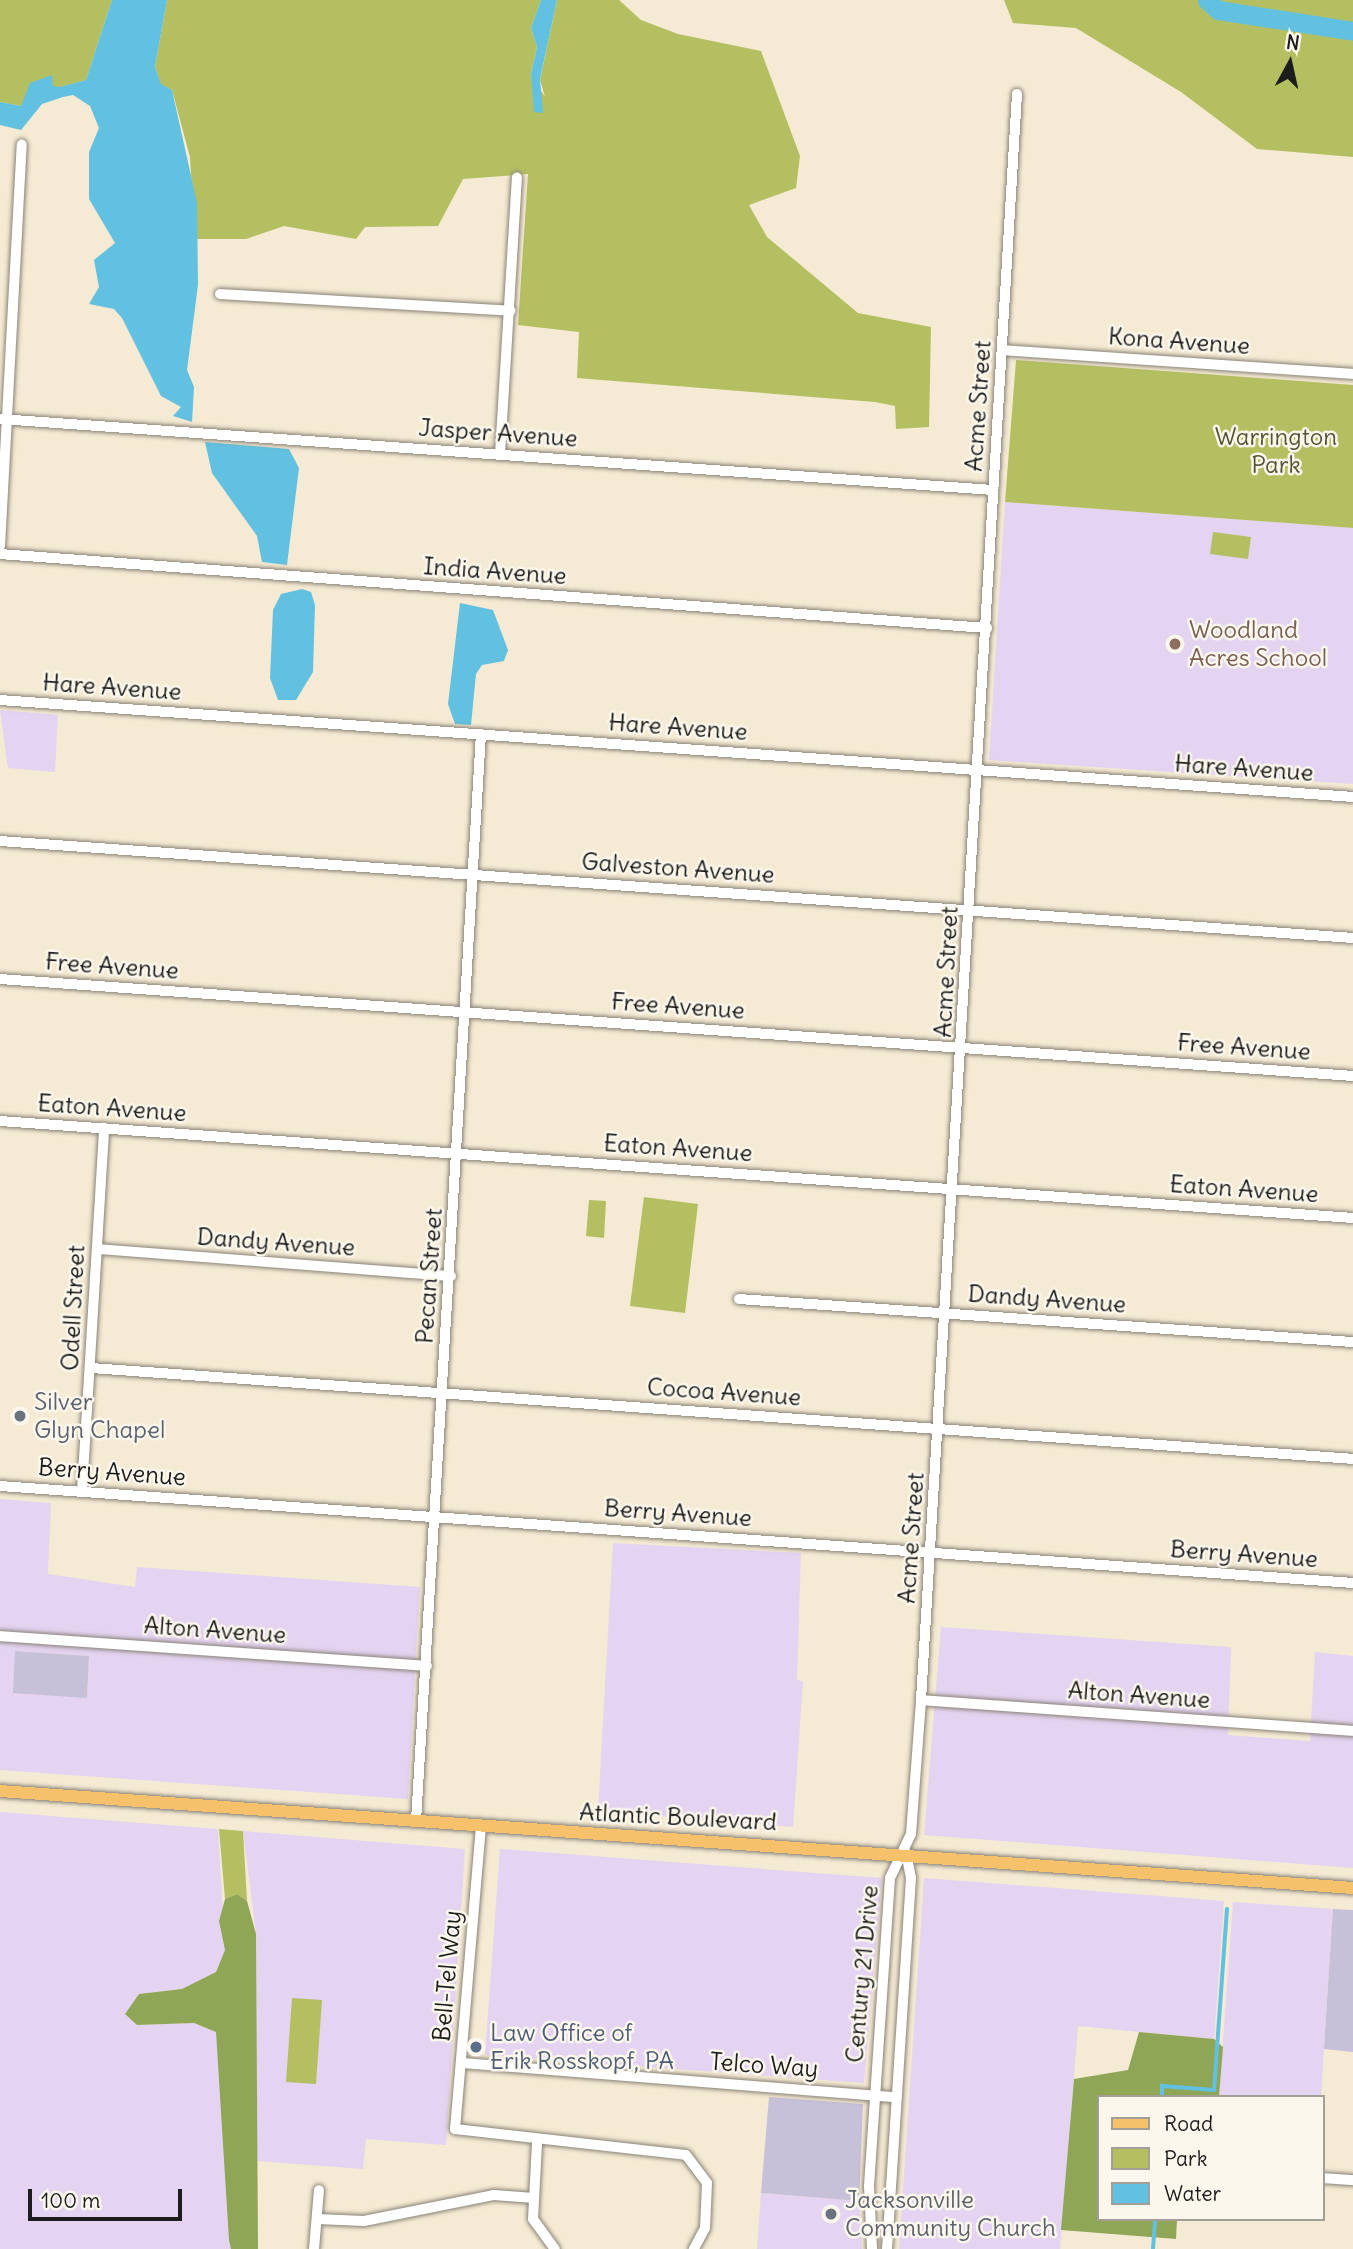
<!DOCTYPE html>
<style>
body{margin:0}
#map{position:relative;width:1353px;height:2249px;overflow:hidden;background:#f5ead3;font-family:Delius,sans-serif}
div>[style]{position:absolute}
.built>*{inset:0;background:#e4d3f1}
.industrial>*{inset:0;background:#c6c0d9}
.green>*{inset:0;background:#b4bf61}
.forest>*{inset:0;background:#8fa657}
.water>*{inset:0;background:#62c1e0}
.stream>*{height:3.5px;margin:-1.75px;padding:0 1.75px;transform-origin:1.75px;border-radius:1.75px;background:#62c1e0}
.river>*{height:19px;margin:-9.5px;padding:0 9.5px;transform-origin:9.5px;border-radius:9.5px;background:#62c1e0}
.roads{filter:drop-shadow(0 0 2px #888378) drop-shadow(0 0 2px #888378)}
.minor>*{height:10px;margin:-5px;padding:0 5px;transform-origin:5px;border-radius:5px;background:#fff}
.major>*{height:12px;margin:-6px;padding:0 6px;transform-origin:6px;border-radius:6px;background:#f5c16b}
.dots>*{width:19px;height:19px;translate:-50% -50%;box-sizing:border-box;border:4px solid #fbf7ec;border-radius:50%}
span{translate:-50% -50%;white-space:nowrap;text-align:center;line-height:1.15;-webkit-text-stroke:5px #fbf7ec;paint-order:stroke}
.street-label{font-size:24px;color:#1c1c1c}
.park-label{font-size:24px;color:#515534}
.education-label{font-size:24px;color:#785e54}
.left{translate:0 -50%;text-align:left}
.worship-label{font-size:24px;color:#5b616d}
.service-label{font-size:24px;color:#4e5e75}
.legend{position:absolute;left:1097px;top:2095px;width:228px;height:126px;box-sizing:border-box;background:#fbf7ec;border:2px solid #a29f99;margin:0;padding:9px 12px;list-style:none;font-size:21px;color:#1c1c1c}
.legend li{display:flex;align-items:center;gap:14px;height:35px}
.legend b{width:35px;border:2px solid #a29f99}
.north{position:absolute;left:1255px;top:28px;width:70px;height:70px;-webkit-text-stroke:5px #fbf7ec;paint-order:stroke;rotate:8deg;font-size:19px;font-weight:700;line-height:28px;text-align:center;color:#1c1c1c}
.north::after{content:'';display:block;margin:auto;width:24px;height:32px;background:#1c1c1c;clip-path:polygon(50% 0,100% 100%,50% 72%,0 100%)}
.scale{position:absolute;left:28px;top:2189px;width:154px;height:32px;box-sizing:border-box;border:4px solid #1c1c1c;border-top:0;padding-left:9px;font-size:21px;line-height:24px;white-space:nowrap;color:#1c1c1c;-webkit-text-stroke:5px #fbf7ec;paint-order:stroke}
</style>
<div id="map">
<div class="built">
<div style="clip-path:polygon(1005px 502px,1353px 528px,1353px 784px,989px 760px)"></div>
<div style="clip-path:polygon(0 710px,58px 715px,55px 772px,8px 768px)"></div>
<div style="clip-path:polygon(evenodd,0 1499px,51px 1503px,48px 1574px,135px 1587px,137px 1567px,420px 1587px,408px 1799px,0 1770px,0 1499px,15px 1651px,89px 1656px,87px 1698px,15px 1651px)"></div>
<div style="clip-path:polygon(613px 1543px,801px 1553px,797px 1680px,803px 1681px,793px 1827px,598px 1811px)"></div>
<div style="clip-path:polygon(941px 1627px,1231px 1647px,1228px 1735px,1310px 1741px,1315px 1652px,1353px 1656px,1353px 1868px,924px 1835px)"></div>
<div style="clip-path:polygon(0 1812px,218px 1829px,225px 1950px,216px 1972px,182px 1989px,139px 1994px,137px 2025px,194px 2023px,216px 2032px,231px 2249px,0 2249px)"></div>
<div style="clip-path:polygon(243px 1831px,465px 1849px,446px 2145px,366px 2139px,363px 2169px,257px 2161px,256px 1934px)"></div>
<div style="clip-path:polygon(500px 1849px,882px 1878px,864px 2083px,485px 2055px)"></div>
<div style="clip-path:polygon(924px 1878px,1224px 1901px,1214px 2039px,1078px 2026px,1060px 2249px,899px 2249px)"></div>
<div style="clip-path:polygon(1233px 1902px,1333px 1909px,1321px 2097px,1219px 2097px)"></div>
<div style="clip-path:polygon(761px 2193px,859px 2201px,862px 2249px,757px 2249px)"></div>
</div>
<div class="industrial">
<div style="clip-path:polygon(15px 1651px,89px 1656px,87px 1698px,13px 1693px)"></div>
<div style="clip-path:polygon(1333px 1909px,1353px 1910px,1353px 2052px,1324px 2049px)"></div>
<div style="clip-path:polygon(769px 2097px,863px 2104px,859px 2201px,761px 2193px)"></div>
</div>
<div class="green">
<div style="clip-path:polygon(0 0,112px 0,86px 80px,29px 96px,21px 106px,0 102px)"></div>
<div style="clip-path:polygon(167px 0,541px 0,531px 28px,537px 47px,531px 74px,545px 97px,540px 80px,557px 0,619px 0,641px 20px,678px 34px,761px 51px,800px 156px,796px 188px,749px 205px,767px 237px,858px 313px,931px 327px,929px 427px,896px 429px,895px 406px,875px 402px,577px 378px,579px 332px,518px 325px,528px 174px,463px 179px,438px 226px,365px 227px,356px 239px,284px 226px,246px 239px,195px 239px,190px 157px,172px 90px,161px 85px,155px 67px)"></div>
<div style="clip-path:polygon(1004px 0,1353px 0,1353px 157px,1257px 149px,1181px 92px,1076px 28px,1013px 23px)"></div>
<div style="clip-path:polygon(1016px 360px,1353px 385px,1353px 528px,1005px 502px)"></div>
<div style="clip-path:polygon(1213px 532px,1251px 537px,1248px 559px,1210px 554px)"></div>
<div style="clip-path:polygon(644px 1197px,698px 1204px,685px 1313px,630px 1306px)"></div>
<div style="clip-path:polygon(589px 1200px,606px 1201px,604px 1238px,586px 1236px)"></div>
<div style="clip-path:polygon(219px 1829px,243px 1831px,247px 1901px,237px 1894px,225px 1899px)"></div>
<div style="clip-path:polygon(292px 1998px,322px 2000px,316px 2084px,286px 2082px)"></div>
</div>
<div class="forest">
<div style="clip-path:polygon(237px 1894px,247px 1901px,256px 1934px,258px 2249px,231px 2249px,229px 2240px,216px 2032px,194px 2023px,137px 2025px,125px 2014px,139px 1994px,182px 1989px,216px 1972px,225px 1950px,219px 1921px,225px 1899px)"></div>
<div style="clip-path:polygon(1139px 2032px,1214px 2039px,1223px 2047px,1219px 2097px,1099px 2097px,1099px 2219px,1177px 2219px,1176px 2239px,1061px 2230px,1074px 2079px,1128px 2070px)"></div>
</div>
<div class="water">
<div style="clip-path:polygon(112px 0,167px 0,155px 67px,161px 84px,172px 90px,197px 203px,198px 285px,187px 370px,194px 387px,192px 422px,173px 416px,181px 407px,161px 396px,122px 318px,114px 309px,89px 304px,99px 287px,94px 260px,115px 243px,89px 199px,89px 152px,99px 128px,90px 106px,73px 95px,63px 97px,42px 104px,21px 130px,0 125px,0 102px,21px 106px,30px 83px,52px 75px,53px 86px,60px 87px,86px 80px)"></div>
<div style="clip-path:polygon(541px 0,557px 0,540px 79px,543px 113px,534px 112px,531px 74px,537px 47px,531px 28px)"></div>
<div style="clip-path:polygon(205px 442px,289px 449px,299px 468px,287px 565px,262px 562px,257px 536px,212px 473px)"></div>
<div style="clip-path:polygon(302px 589px,311px 592px,315px 605px,313px 672px,296px 700px,278px 700px,270px 678px,273px 610px,281px 594px)"></div>
<div style="clip-path:polygon(460px 603px,493px 610px,508px 650px,504px 661px,482px 665px,476px 674px,471px 725px,455px 724px,448px 704px)"></div>
</div>
<div class="stream">
<div style="left:1162px;top:2097px;width:11px;rotate:-90deg"></div>
<div style="left:1162px;top:2086px;width:52px;rotate:4.4deg"></div>
<div style="left:1214px;top:2090px;width:181px;rotate:-85.9deg"></div>
<div style="left:1153px;top:2249px;width:30px;rotate:-86deg"></div>
</div>
<div class="river">
<div style="left:1207px;top:0;width:15px;rotate:42deg"></div>
<div style="left:1218px;top:10px;width:137px;rotate:8.8deg"></div>
</div>
<div class="roads">
<div class="minor">
<div style="left:220px;top:294px;width:291px;rotate:3.3deg"></div>
<div style="left:1002px;top:350px;width:352px;rotate:3.9deg"></div>
<div style="left:0;top:419px;width:996px;rotate:4.09deg"></div>
<div style="left:500px;top:454px;width:277px;rotate:-86.5deg"></div>
<div style="left:0;top:546px;width:402px;rotate:-86.9deg"></div>
<div style="left:0;top:554px;width:990px;rotate:4.29deg"></div>
<div style="left:0;top:700px;width:1356px;rotate:4.1deg"></div>
<div style="left:0;top:841px;width:1356px;rotate:4.1deg"></div>
<div style="left:0;top:979px;width:1356px;rotate:4.1deg"></div>
<div style="left:0;top:1121px;width:1356px;rotate:4.1deg"></div>
<div style="left:98px;top:1249px;width:354px;rotate:4.4deg"></div>
<div style="left:739px;top:1299px;width:616px;rotate:4.01deg"></div>
<div style="left:91px;top:1368px;width:1265px;rotate:4.12deg"></div>
<div style="left:0;top:1486px;width:1356px;rotate:4.1deg"></div>
<div style="left:82px;top:1491px;width:364px;rotate:-86.5deg"></div>
<div style="left:0;top:1636px;width:428px;rotate:4deg"></div>
<div style="left:921px;top:1700px;width:433px;rotate:4.1deg"></div>
<div style="left:416px;top:1821px;width:1089px;rotate:-86.58deg"></div>
<div style="left:481px;top:1826px;width:304px;rotate:94.9deg"></div>
<div style="left:455px;top:2129px;width:232px;rotate:6.4deg"></div>
<div style="left:686px;top:2155px;width:35px;rotate:53deg"></div>
<div style="left:707px;top:2183px;width:45px;rotate:92.5deg"></div>
<div style="left:705px;top:2228px;width:24px;rotate:118deg"></div>
<div style="left:461px;top:2063px;width:437px;rotate:4.5deg"></div>
<div style="left:537px;top:2143px;width:76px;rotate:93deg"></div>
<div style="left:533px;top:2219px;width:37px;rotate:54deg"></div>
<div style="left:1323px;top:2178px;width:30px;rotate:4deg"></div>
<div style="left:317px;top:2219px;width:47px;rotate:2.4deg"></div>
<div style="left:364px;top:2221px;width:133px;rotate:-11.3deg"></div>
<div style="left:494px;top:2195px;width:40px;rotate:4.3deg"></div>
<div style="left:314px;top:2249px;width:59px;rotate:-85.2deg"></div>
<div style="left:872px;top:2249px;width:63px;rotate:-92.7deg"></div>
<div style="left:869px;top:2186px;width:309px;rotate:-86.1deg"></div>
<div style="left:890px;top:1878px;width:49px;rotate:-64.5deg"></div>
<div style="left:911px;top:1834px;width:134px;rotate:-85.7deg"></div>
<div style="left:921px;top:1700px;width:1609px;rotate:-86.58deg"></div>
<div style="left:887px;top:2249px;width:372px;rotate:-86.3deg"></div>
<div style="left:911px;top:1878px;width:26px;rotate:-101deg"></div>
</div>
<div class="major">
<div style="left:0;top:1791px;width:1356px;rotate:4.1deg"></div>
</div>
</div>
<div class="dots">
<div style="left:1175px;top:644px;background:#8d6e63"></div>
<div style="left:20px;top:1416px;background:#6b7280"></div>
<div style="left:476px;top:2047px;background:#5c6f8a"></div>
<div style="left:831px;top:2214px;background:#6b7280"></div>
</div>
<div class="street-label">
<span style="left:1179px;top:341px;rotate:4deg">Kona Avenue</span>
<span style="left:978px;top:406px;rotate:-86deg">Acme Street</span>
<span style="left:498px;top:433px;rotate:4deg">Jasper Avenue</span>
<span style="left:495px;top:571px;rotate:4deg">India Avenue</span>
<span style="left:112px;top:687px;rotate:4deg">Hare Avenue</span>
<span style="left:678px;top:727px;rotate:4deg">Hare Avenue</span>
<span style="left:1244px;top:768px;rotate:4deg">Hare Avenue</span>
<span style="left:678px;top:868px;rotate:4deg">Galveston Avenue</span>
<span style="left:112px;top:966px;rotate:4deg">Free Avenue</span>
<span style="left:946px;top:972px;rotate:-87deg">Acme Street</span>
<span style="left:678px;top:1006px;rotate:4deg">Free Avenue</span>
<span style="left:1244px;top:1047px;rotate:4deg">Free Avenue</span>
<span style="left:112px;top:1108px;rotate:4deg">Eaton Avenue</span>
<span style="left:678px;top:1148px;rotate:4deg">Eaton Avenue</span>
<span style="left:1244px;top:1189px;rotate:4deg">Eaton Avenue</span>
<span style="left:276px;top:1242px;rotate:4deg">Dandy Avenue</span>
<span style="left:429px;top:1276px;rotate:-86deg">Pecan Street</span>
<span style="left:1047px;top:1299px;rotate:4deg">Dandy Avenue</span>
<span style="left:73px;top:1308px;rotate:-87deg">Odell Street</span>
<span style="left:724px;top:1392px;rotate:4deg">Cocoa Avenue</span>
<span style="left:112px;top:1472px;rotate:4deg">Berry Avenue</span>
<span style="left:678px;top:1513px;rotate:4deg">Berry Avenue</span>
<span style="left:911px;top:1538px;rotate:-86deg">Acme Street</span>
<span style="left:1244px;top:1554px;rotate:4deg">Berry Avenue</span>
<span style="left:215px;top:1630px;rotate:4deg">Alton Avenue</span>
<span style="left:1139px;top:1695px;rotate:4deg">Alton Avenue</span>
<span style="left:678px;top:1817px;rotate:3deg">Atlantic Boulevard</span>
<span style="left:862px;top:1974px;rotate:-85deg">Century 21 Drive</span>
<span style="left:447px;top:1976px;rotate:-85deg">Bell-Tel Way</span>
<span style="left:764px;top:2065px;rotate:4deg">Telco Way</span>
</div>
<div class="park-label">
<span style="left:1276px;top:451px">Warrington<br>Park</span>
</div>
<div class="education-label">
<span class="left" style="left:1189px;top:644px">Woodland<br>Acres School</span>
</div>
<div class="worship-label">
<span class="left" style="left:34px;top:1416px">Silver<br>Glyn Chapel</span>
<span class="left" style="left:845px;top:2214px">Jacksonville<br>Community Church</span>
</div>
<div class="service-label">
<span class="left" style="left:490px;top:2047px">Law Office of<br>Erik Rosskopf, PA</span>
</div>
<ul class="legend">
<li><b style="height:9px;background:#f5c16b"></b>Road</li>
<li><b style="height:19px;background:#b4bf61"></b>Park</li>
<li><b style="height:19px;background:#62c1e0"></b>Water</li>
</ul>
<div class="north">N</div>
<div class="scale">100 m</div>
</div>
